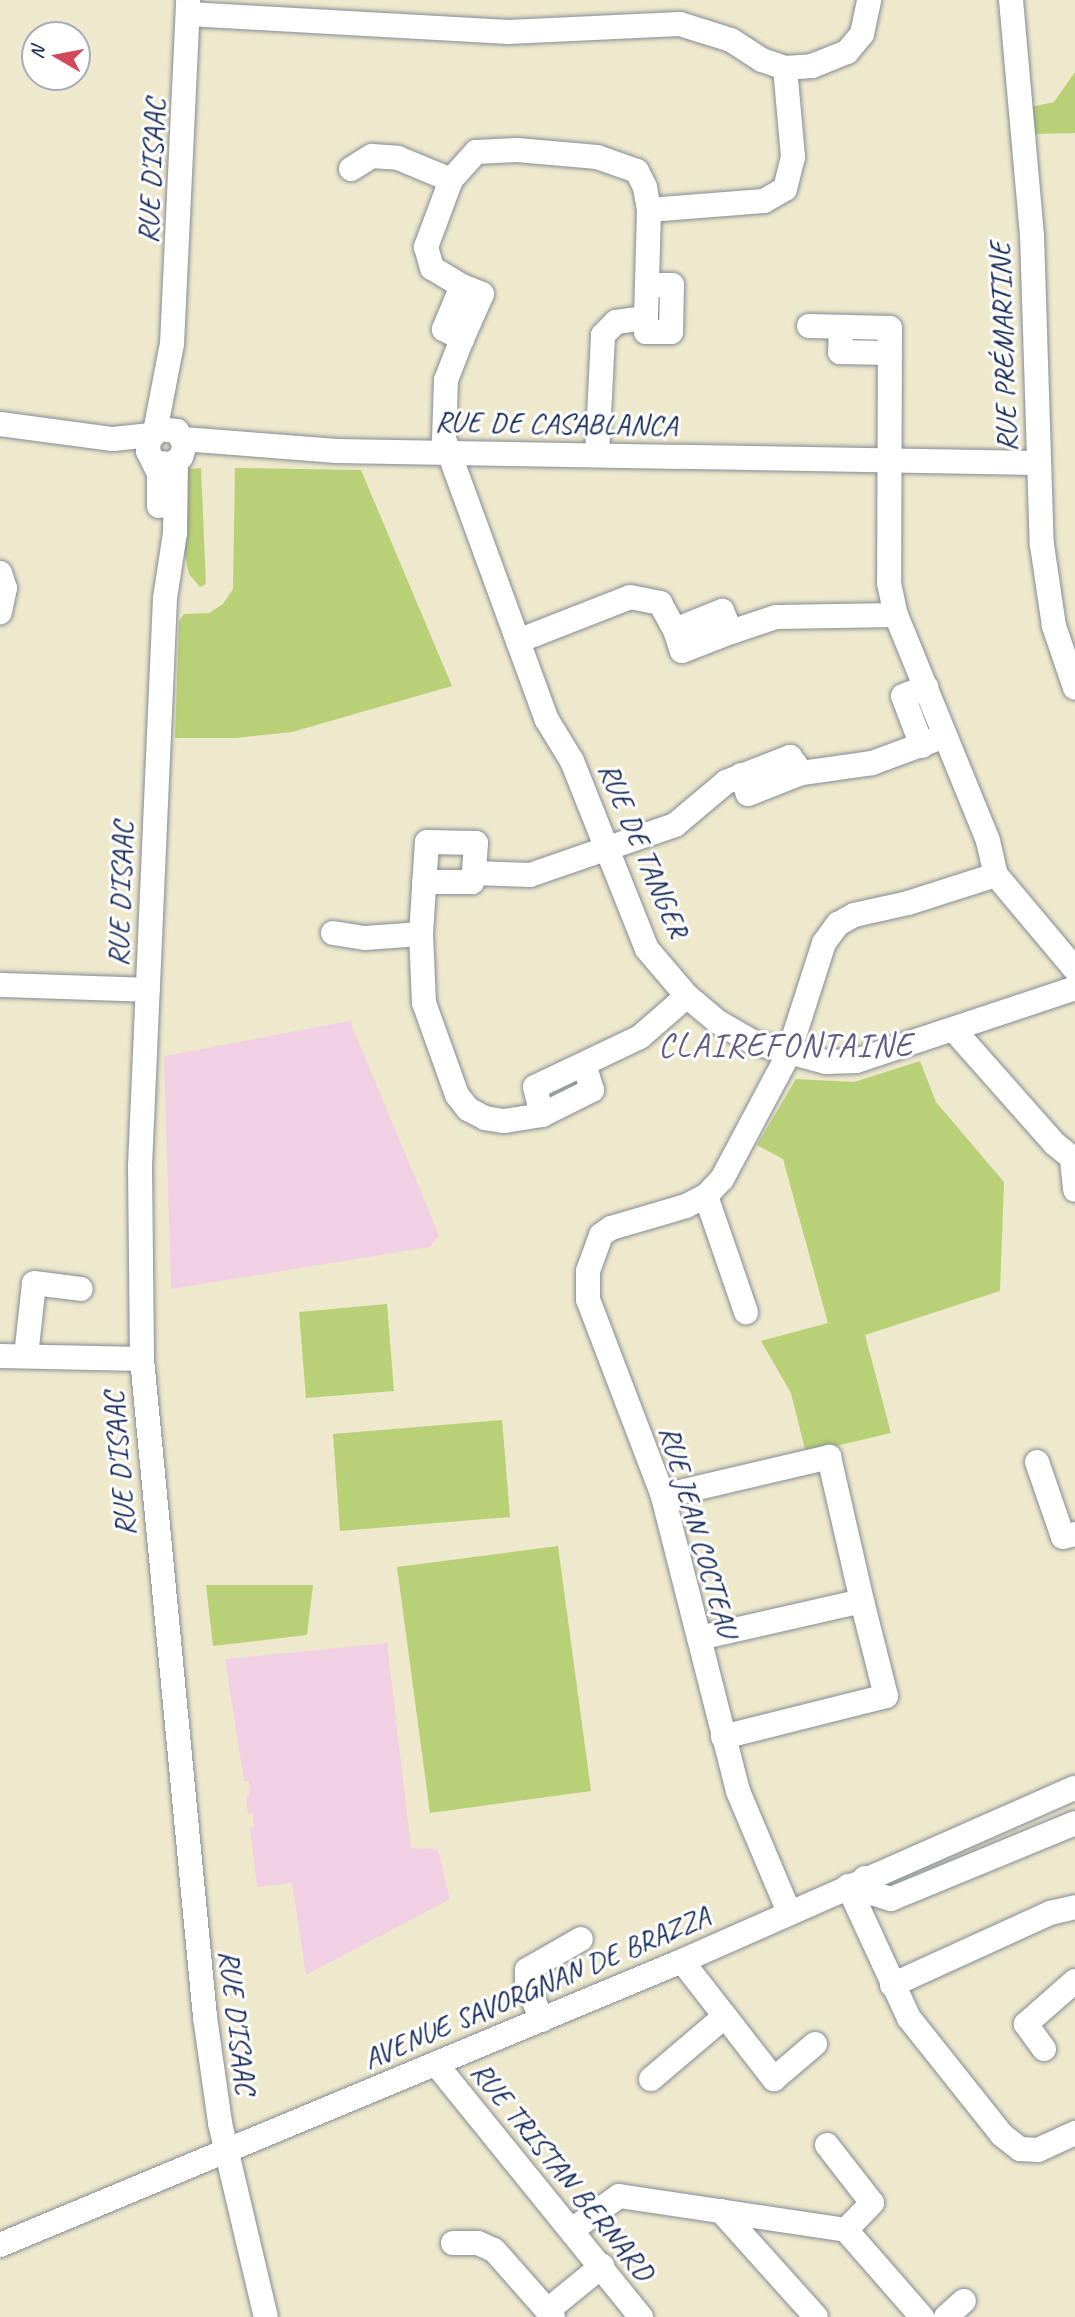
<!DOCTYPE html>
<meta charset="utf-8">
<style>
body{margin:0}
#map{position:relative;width:1075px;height:2317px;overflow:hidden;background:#eee8cc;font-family:Caveat,sans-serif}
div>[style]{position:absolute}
.built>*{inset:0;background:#f1d0e3}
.green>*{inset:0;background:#b8d176}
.roads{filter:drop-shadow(0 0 2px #848c95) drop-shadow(0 0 2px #848c95)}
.minor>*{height:24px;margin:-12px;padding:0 12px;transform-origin:12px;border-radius:12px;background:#fff}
span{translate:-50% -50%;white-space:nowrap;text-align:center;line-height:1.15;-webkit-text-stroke:6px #fff;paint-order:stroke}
.street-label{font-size:30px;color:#1b2f5e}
.quarter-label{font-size:33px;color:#615c83;letter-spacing:2px}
.north{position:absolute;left:21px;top:21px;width:70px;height:70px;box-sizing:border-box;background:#fff;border:2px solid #a4acbf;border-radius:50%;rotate:280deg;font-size:19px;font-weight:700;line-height:28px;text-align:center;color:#1b2f5e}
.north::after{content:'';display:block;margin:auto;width:24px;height:32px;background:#d1495b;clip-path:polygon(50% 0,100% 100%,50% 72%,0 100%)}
</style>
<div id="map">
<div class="built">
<div style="clip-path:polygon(350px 1021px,439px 1235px,430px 1247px,171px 1289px,164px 1056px)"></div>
<div style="clip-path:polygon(387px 1643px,411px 1848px,438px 1849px,450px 1899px,306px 1975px,292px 1883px,257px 1887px,250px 1828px,254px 1827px,253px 1814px,248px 1814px,246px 1796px,250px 1795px,249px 1781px,244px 1781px,225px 1659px)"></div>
</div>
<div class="green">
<div style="clip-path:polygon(1075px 72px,1075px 133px,1033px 134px,1031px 107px,1054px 102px)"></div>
<div style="clip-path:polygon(201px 468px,206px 584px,200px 587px,189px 574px,183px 546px,183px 477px,189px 469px)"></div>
<div style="clip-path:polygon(235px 468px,361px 470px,452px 686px,292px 732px,236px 738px,175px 738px,179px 621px,184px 614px,209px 613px,223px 604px,233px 589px)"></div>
<div style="clip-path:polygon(920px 1061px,936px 1102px,1004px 1182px,1000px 1291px,865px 1335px,891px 1433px,806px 1453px,791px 1393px,761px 1341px,828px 1323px,783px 1159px,757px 1145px,796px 1079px,854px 1082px)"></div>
<div style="clip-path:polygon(387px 1304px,394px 1391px,306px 1398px,299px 1312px)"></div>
<div style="clip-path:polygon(502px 1420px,510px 1517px,340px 1531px,333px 1434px)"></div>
<div style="clip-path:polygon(558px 1546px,591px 1791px,430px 1813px,397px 1567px)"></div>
<div style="clip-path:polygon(206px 1585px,313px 1585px,307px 1635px,213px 1646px)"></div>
</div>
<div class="roads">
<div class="minor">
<div style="left:1011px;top:0;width:236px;rotate:84.9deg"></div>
<div style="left:1032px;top:235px;width:310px;rotate:88.2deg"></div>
<div style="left:1042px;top:545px;width:82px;rotate:81.6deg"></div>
<div style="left:1054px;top:626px;width:65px;rotate:71.3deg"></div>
<div style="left:188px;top:14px;width:321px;rotate:3.2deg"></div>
<div style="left:508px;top:32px;width:172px;rotate:-2.7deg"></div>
<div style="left:680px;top:24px;width:53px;rotate:17.4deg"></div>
<div style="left:731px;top:40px;width:37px;rotate:33deg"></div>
<div style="left:762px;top:60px;width:24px;rotate:19deg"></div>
<div style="left:785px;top:68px;width:27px;rotate:-4deg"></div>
<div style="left:812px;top:66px;width:38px;rotate:-22deg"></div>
<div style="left:847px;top:52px;width:23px;rotate:-50deg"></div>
<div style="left:862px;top:34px;width:35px;rotate:-78deg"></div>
<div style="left:351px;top:169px;width:25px;rotate:-32deg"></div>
<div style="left:372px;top:156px;width:26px;rotate:4deg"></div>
<div style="left:398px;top:158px;width:57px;rotate:22.5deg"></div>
<div style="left:649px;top:210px;width:115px;rotate:-4.5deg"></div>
<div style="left:764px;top:201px;width:24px;rotate:-30deg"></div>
<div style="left:785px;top:189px;width:33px;rotate:-76deg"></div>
<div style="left:793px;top:157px;width:89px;rotate:-95.1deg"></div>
<div style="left:646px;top:318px;width:14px;rotate:90deg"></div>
<div style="left:646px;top:332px;width:25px"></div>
<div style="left:671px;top:332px;width:47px;rotate:-88.8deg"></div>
<div style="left:672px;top:285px;width:24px;rotate:180deg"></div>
<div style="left:809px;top:326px;width:81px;rotate:1.4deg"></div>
<div style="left:890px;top:328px;width:255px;rotate:90.2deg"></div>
<div style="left:889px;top:583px;width:33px;rotate:78deg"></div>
<div style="left:896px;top:615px;width:244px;rotate:67.8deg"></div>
<div style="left:988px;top:841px;width:35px;rotate:77deg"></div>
<div style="left:841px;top:327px;width:25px;rotate:92deg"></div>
<div style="left:840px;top:352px;width:49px;rotate:1.2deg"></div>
<div style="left:462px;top:339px;width:49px;rotate:-66deg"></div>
<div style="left:482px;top:294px;width:22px;rotate:-158deg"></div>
<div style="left:0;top:424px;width:114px;rotate:7.6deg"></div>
<div style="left:113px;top:439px;width:38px;rotate:-6deg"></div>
<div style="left:155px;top:432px;width:90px;rotate:-79.1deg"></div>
<div style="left:172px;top:344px;width:344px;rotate:-87.3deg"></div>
<div style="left:183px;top:439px;width:154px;rotate:4.5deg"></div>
<div style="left:337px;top:451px;width:700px;rotate:0.98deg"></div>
<div style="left:597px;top:455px;width:120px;rotate:-87.1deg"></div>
<div style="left:603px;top:335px;width:18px;rotate:-45deg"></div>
<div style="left:616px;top:322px;width:30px;rotate:-8deg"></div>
<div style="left:646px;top:318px;width:108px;rotate:-88.4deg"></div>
<div style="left:649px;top:210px;width:23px;rotate:-100deg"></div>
<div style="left:645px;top:187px;width:18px;rotate:-117deg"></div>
<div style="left:637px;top:171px;width:42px;rotate:-160.7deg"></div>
<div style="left:597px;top:157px;width:80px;rotate:-175deg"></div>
<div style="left:517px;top:150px;width:41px;rotate:177.2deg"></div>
<div style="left:476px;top:152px;width:38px;rotate:132deg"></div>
<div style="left:451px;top:180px;width:72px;rotate:110.5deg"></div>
<div style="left:426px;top:247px;width:22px;rotate:74deg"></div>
<div style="left:432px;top:268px;width:35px;rotate:31deg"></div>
<div style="left:462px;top:286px;width:47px;rotate:112.7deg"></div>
<div style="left:444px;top:329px;width:21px;rotate:29deg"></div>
<div style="left:462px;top:339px;width:44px;rotate:111.3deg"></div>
<div style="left:446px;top:380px;width:59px;rotate:91.9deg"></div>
<div style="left:444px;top:439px;width:299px;rotate:69.9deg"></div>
<div style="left:547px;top:720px;width:48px;rotate:58.6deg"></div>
<div style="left:572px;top:761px;width:202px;rotate:68.3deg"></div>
<div style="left:647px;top:949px;width:62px;rotate:49.6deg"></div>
<div style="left:687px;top:996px;width:40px;rotate:40deg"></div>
<div style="left:718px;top:1022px;width:39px;rotate:30deg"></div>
<div style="left:752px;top:1042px;width:77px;rotate:15.1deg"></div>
<div style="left:826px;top:1062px;width:30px;rotate:-2deg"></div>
<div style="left:856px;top:1061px;width:231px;rotate:-18.4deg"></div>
<div style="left:176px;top:462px;width:71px;rotate:90.8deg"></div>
<div style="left:175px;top:533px;width:66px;rotate:98.7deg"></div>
<div style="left:165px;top:598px;width:569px;rotate:92.52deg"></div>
<div style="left:140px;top:1166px;width:193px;rotate:89.4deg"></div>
<div style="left:142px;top:1359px;width:661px;rotate:84.53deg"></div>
<div style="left:205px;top:2017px;width:107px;rotate:81.9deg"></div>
<div style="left:220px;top:2123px;width:199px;rotate:76.7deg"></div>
<div style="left:157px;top:463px;width:15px;rotate:4deg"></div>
<div style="left:172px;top:464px;width:11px;rotate:-38deg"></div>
<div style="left:181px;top:457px;width:13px;rotate:-72deg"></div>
<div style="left:185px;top:445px;width:16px;rotate:-120deg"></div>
<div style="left:177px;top:431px;width:18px;rotate:-174deg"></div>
<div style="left:159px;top:429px;width:15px;rotate:132deg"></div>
<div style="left:149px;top:440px;width:11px;rotate:95deg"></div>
<div style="left:148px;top:451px;width:25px;rotate:64deg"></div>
<div style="left:159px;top:474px;width:32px;rotate:90deg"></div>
<div style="left:0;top:573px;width:16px;rotate:72deg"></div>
<div style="left:5px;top:588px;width:25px;rotate:102deg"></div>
<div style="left:675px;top:630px;width:22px;rotate:72deg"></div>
<div style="left:682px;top:651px;width:53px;rotate:-21.2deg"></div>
<div style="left:518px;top:641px;width:120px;rotate:-21.4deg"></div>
<div style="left:630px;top:597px;width:31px;rotate:11deg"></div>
<div style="left:660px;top:603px;width:31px;rotate:61deg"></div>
<div style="left:675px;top:630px;width:51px;rotate:-22deg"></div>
<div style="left:722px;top:611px;width:23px;rotate:67deg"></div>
<div style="left:731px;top:632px;width:47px;rotate:-18.4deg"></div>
<div style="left:776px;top:617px;width:120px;rotate:-1deg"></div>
<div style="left:922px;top:746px;width:53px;rotate:-110.8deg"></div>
<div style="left:903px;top:696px;width:25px;rotate:-21deg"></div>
<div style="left:741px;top:775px;width:20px;rotate:70deg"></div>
<div style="left:748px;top:794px;width:58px;rotate:-21.3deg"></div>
<div style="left:424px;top:882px;width:48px"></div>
<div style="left:472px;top:882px;width:9px;rotate:-77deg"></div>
<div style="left:333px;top:933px;width:32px;rotate:9deg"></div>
<div style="left:365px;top:938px;width:56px;rotate:-4.1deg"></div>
<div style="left:0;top:985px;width:148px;rotate:1.9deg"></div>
<div style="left:687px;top:996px;width:62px;rotate:138.9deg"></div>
<div style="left:640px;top:1037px;width:116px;rotate:154.5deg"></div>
<div style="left:535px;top:1087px;width:29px;rotate:76deg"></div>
<div style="left:542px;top:1115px;width:39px;rotate:171deg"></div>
<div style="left:503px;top:1121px;width:18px;rotate:-171deg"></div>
<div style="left:485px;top:1118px;width:19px;rotate:-152deg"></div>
<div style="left:468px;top:1109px;width:18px;rotate:-128deg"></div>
<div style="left:457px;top:1095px;width:98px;rotate:-109.7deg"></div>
<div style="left:424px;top:1003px;width:69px;rotate:-92.5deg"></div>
<div style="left:421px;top:934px;width:92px;rotate:-86.3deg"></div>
<div style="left:427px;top:842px;width:49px;rotate:1.2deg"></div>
<div style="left:476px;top:843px;width:30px;rotate:94deg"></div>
<div style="left:474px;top:873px;width:56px;rotate:2deg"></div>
<div style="left:530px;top:875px;width:153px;rotate:-19deg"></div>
<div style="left:675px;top:825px;width:67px;rotate:-40.1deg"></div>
<div style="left:726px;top:782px;width:69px;rotate:-21.3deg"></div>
<div style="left:790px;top:757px;width:20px;rotate:53deg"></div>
<div style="left:802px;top:773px;width:71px;rotate:-8.1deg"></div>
<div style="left:872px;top:763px;width:78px;rotate:-20.3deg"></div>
<div style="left:954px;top:1030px;width:152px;rotate:48.5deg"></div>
<div style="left:1055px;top:1144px;width:26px;rotate:39deg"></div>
<div style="left:542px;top:1115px;width:56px;rotate:-26.6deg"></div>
<div style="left:592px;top:1090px;width:27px;rotate:-107deg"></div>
<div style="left:1072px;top:1160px;width:30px;rotate:84deg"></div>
<div style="left:706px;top:1196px;width:123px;rotate:71deg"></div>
<div style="left:0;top:1356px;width:142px;rotate:1.2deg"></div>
<div style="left:26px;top:1356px;width:73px;rotate:-83.7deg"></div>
<div style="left:34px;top:1283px;width:47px;rotate:7.3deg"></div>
<div style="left:1037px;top:1462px;width:79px;rotate:70.9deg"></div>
<div style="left:1063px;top:1537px;width:12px;rotate:-14deg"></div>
<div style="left:663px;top:1496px;width:171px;rotate:-13.2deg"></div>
<div style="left:829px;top:1457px;width:148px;rotate:77.1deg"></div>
<div style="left:862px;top:1601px;width:167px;rotate:167.2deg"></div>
<div style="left:723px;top:1737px;width:168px;rotate:-14.1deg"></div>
<div style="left:886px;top:1696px;width:98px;rotate:-104.2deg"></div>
<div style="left:865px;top:1878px;width:17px;rotate:65deg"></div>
<div style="left:872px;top:1893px;width:20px;rotate:18deg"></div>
<div style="left:891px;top:1899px;width:199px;rotate:-22.4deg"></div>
<div style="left:848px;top:1886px;width:145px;rotate:65.2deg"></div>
<div style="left:909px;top:2018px;width:149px;rotate:51.5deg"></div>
<div style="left:1002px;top:2135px;width:23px;rotate:38deg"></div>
<div style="left:1020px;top:2149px;width:18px;rotate:3deg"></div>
<div style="left:1038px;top:2150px;width:41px;rotate:-24.7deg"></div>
<div style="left:789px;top:1912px;width:131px;rotate:-112.9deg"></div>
<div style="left:738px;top:1791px;width:304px;rotate:-104.3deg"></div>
<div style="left:663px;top:1496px;width:210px;rotate:-110.9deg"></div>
<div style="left:588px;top:1300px;width:29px;rotate:-90deg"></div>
<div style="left:588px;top:1271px;width:38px;rotate:-70deg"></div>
<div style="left:601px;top:1235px;width:12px;rotate:-35deg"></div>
<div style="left:611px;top:1228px;width:78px;rotate:-16.3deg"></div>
<div style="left:686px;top:1206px;width:22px;rotate:-27deg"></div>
<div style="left:706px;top:1196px;width:23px;rotate:-47deg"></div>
<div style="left:722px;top:1179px;width:140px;rotate:-62deg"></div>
<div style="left:788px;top:1055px;width:118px;rotate:-72.2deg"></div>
<div style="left:824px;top:943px;width:24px;rotate:-54deg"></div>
<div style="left:838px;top:924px;width:18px;rotate:-29deg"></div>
<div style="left:854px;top:915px;width:55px;rotate:-12.5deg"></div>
<div style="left:908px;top:903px;width:92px;rotate:-17.7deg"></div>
<div style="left:996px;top:875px;width:123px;rotate:50deg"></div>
<div style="left:682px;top:1961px;width:150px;rotate:52.1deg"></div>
<div style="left:774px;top:2079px;width:54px;rotate:-40.5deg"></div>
<div style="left:892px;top:1985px;width:174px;rotate:-24.5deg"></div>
<div style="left:1050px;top:1913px;width:26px;rotate:-13deg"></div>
<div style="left:542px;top:2020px;width:39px;rotate:-113deg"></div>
<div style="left:527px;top:1984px;width:14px;rotate:-90deg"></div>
<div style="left:527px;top:1970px;width:62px;rotate:-29.9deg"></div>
<div style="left:1044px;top:2049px;width:31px;rotate:-126deg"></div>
<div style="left:1026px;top:2024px;width:65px;rotate:-41.3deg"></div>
<div style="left:436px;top:2064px;width:326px;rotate:51deg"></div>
<div style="left:651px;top:2079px;width:97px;rotate:-40.4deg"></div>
<div style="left:827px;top:2145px;width:73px;rotate:52.2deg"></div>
<div style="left:872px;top:2203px;width:37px;rotate:134deg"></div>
<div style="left:721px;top:2211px;width:142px;rotate:48.1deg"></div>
<div style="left:572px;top:2230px;width:58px;rotate:-35.9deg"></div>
<div style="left:619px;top:2196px;width:230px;rotate:8.5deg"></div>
<div style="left:846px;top:2230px;width:116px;rotate:48.9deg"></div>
<div style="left:453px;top:2243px;width:25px"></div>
<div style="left:478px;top:2243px;width:17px;rotate:24deg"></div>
<div style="left:494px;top:2250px;width:89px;rotate:48.6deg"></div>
<div style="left:0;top:2245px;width:739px;rotate:-22.61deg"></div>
<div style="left:682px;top:1961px;width:429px;rotate:-23.8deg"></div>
<div style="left:548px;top:2310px;width:70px;rotate:-39.2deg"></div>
<div style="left:946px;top:2317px;width:24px;rotate:-42deg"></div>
</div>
</div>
<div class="street-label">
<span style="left:151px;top:171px;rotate:-87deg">RUE D'ISAAC</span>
<span style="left:1003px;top:347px;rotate:-92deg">RUE PRÉMARTINE</span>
<span style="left:556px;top:423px;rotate:1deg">RUE DE CASABLANCA</span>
<span style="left:644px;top:850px;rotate:67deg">RUE DE TANGER</span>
<span style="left:120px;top:894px;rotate:-88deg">RUE D'ISAAC</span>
<span style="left:119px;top:1464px;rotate:-95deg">RUE D'ISAAC</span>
<span style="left:699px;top:1531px;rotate:74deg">RUE JEAN COCTEAU</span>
<span style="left:536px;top:1987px;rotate:-23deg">AVENUE SAVORGNAN DE BRAZZA</span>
<span style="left:238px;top:2022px;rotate:83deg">RUE D'ISAAC</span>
<span style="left:563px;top:2171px;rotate:51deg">RUE TRISTAN BERNARD</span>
</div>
<div class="quarter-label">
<span style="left:786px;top:1046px">CLAIREFONTAINE</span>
</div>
<div class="north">N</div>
</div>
